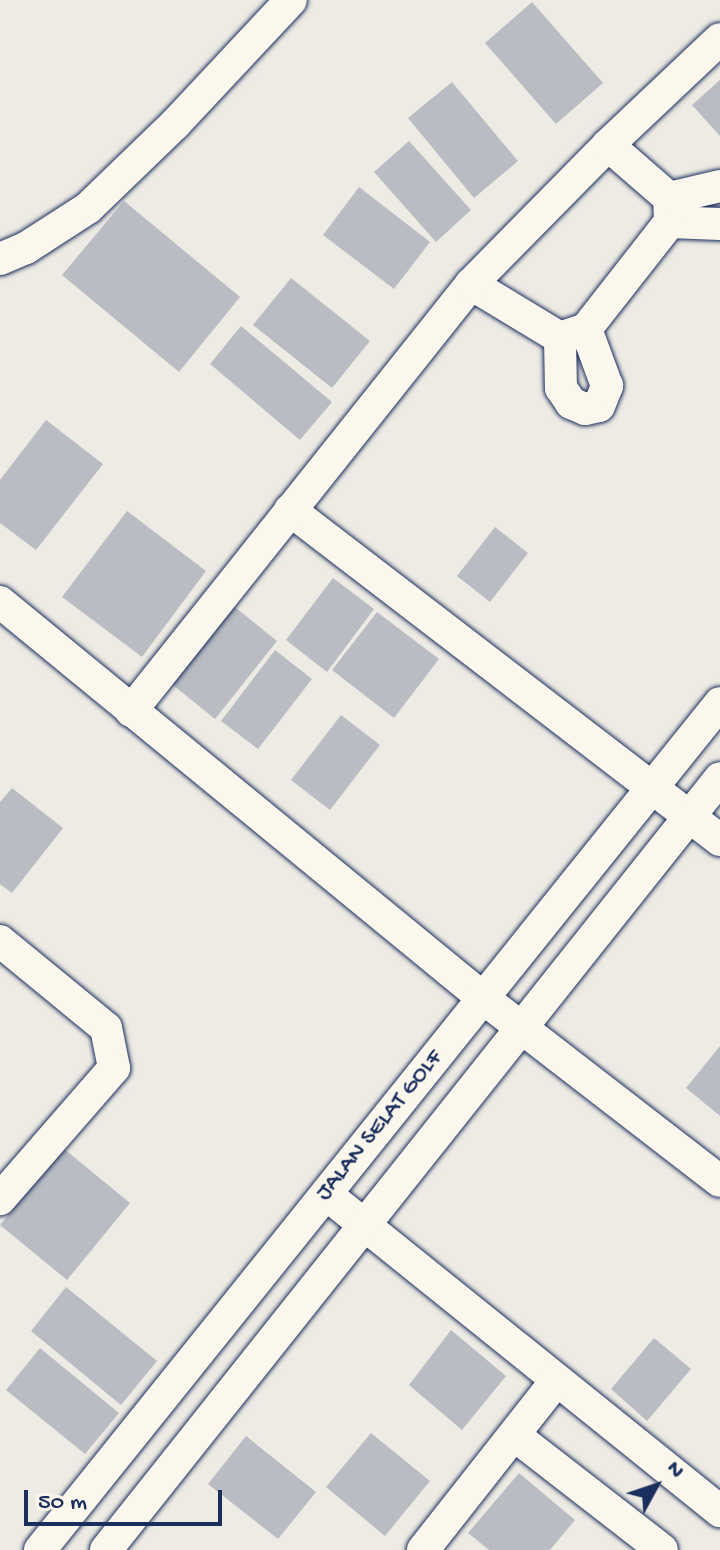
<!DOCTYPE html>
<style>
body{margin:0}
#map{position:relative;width:720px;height:1550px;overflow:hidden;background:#eeebe4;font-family:"Gochi Hand",sans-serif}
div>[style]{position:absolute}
.building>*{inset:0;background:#b9bcc3}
.roads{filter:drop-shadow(0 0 2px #1b2f5e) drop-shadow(0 0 2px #1b2f5e)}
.street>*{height:32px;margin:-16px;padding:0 16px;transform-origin:16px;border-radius:16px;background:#fbf7ec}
span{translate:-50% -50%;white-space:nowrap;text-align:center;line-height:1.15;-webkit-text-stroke:6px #fbf7ec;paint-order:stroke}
.street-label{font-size:24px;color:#1b2f5e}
.north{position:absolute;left:616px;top:1446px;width:80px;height:80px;-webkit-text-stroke:6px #fbf7ec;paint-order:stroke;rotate:50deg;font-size:22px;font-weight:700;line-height:32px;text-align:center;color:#1b2f5e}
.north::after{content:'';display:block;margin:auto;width:28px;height:36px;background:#1b2f5e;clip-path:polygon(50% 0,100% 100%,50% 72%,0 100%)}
.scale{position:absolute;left:24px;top:1490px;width:198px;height:36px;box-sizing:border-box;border:4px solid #1b2f5e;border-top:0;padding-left:10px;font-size:24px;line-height:28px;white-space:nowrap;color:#1b2f5e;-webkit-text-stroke:6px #fbf7ec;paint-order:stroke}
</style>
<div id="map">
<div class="building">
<div style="clip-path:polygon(532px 2px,603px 83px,556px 124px,485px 43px)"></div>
<div style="clip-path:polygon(720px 80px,720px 136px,692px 105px)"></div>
<div style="clip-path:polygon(452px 82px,518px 161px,474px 198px,408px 118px)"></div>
<div style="clip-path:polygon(409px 141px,471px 210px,436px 242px,374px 172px)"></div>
<div style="clip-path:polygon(359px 187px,430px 242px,394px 289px,323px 235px)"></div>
<div style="clip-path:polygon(124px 201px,240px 297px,179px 372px,62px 275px)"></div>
<div style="clip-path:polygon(291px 278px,370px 341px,332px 388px,253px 325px)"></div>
<div style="clip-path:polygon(241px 326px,332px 402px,300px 440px,210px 364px)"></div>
<div style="clip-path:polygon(46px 420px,103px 464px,36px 550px,0 523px,0 480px)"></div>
<div style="clip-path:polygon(127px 511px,206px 571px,142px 657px,62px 597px)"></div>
<div style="clip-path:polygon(495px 527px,528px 553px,490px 602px,457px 576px)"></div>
<div style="clip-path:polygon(333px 578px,374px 609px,327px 672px,286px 640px)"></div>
<div style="clip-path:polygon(231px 604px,277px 641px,215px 719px,168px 681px)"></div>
<div style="clip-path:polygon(377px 612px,439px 659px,394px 718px,332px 670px)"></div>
<div style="clip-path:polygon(275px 650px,312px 679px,258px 749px,221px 721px)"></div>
<div style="clip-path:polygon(341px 715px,380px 745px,330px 810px,291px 780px)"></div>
<div style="clip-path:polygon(12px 788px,63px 828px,12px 893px,0 884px,0 802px)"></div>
<div style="clip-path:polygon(720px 1046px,720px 1116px,686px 1088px)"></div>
<div style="clip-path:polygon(63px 1148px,130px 1203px,67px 1280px,0 1225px)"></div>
<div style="clip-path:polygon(66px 1287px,157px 1361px,121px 1405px,31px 1331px)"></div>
<div style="clip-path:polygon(451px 1330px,506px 1376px,462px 1430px,409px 1385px)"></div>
<div style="clip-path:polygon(654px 1338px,691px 1369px,647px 1421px,611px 1389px)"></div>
<div style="clip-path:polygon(40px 1348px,119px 1413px,85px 1454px,6px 1390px)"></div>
<div style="clip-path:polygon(371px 1433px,430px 1481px,385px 1536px,326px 1487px)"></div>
<div style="clip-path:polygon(246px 1436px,316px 1492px,278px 1539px,208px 1484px)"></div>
<div style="clip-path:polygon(519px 1473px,575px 1520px,550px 1550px,489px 1550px,468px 1533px)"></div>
</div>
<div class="roads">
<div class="street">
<div style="left:669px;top:198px;width:52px;rotate:-13.2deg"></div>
<div style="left:670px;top:222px;width:50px;rotate:2.3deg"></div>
<div style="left:0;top:259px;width:28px;rotate:-23deg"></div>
<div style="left:26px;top:248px;width:74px;rotate:-32.8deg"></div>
<div style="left:88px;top:208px;width:122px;rotate:-44deg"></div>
<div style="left:176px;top:123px;width:168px;rotate:-46.9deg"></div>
<div style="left:471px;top:284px;width:104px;rotate:31.2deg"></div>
<div style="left:560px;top:338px;width:28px;rotate:-19deg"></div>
<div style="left:586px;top:329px;width:136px;rotate:-51.9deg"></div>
<div style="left:670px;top:222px;width:24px;rotate:-92deg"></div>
<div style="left:669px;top:198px;width:81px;rotate:-139deg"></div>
<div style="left:560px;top:338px;width:50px;rotate:88.9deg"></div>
<div style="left:561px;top:388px;width:18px;rotate:56deg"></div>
<div style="left:571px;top:403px;width:15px;rotate:23deg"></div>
<div style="left:585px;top:409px;width:14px;rotate:-12deg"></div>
<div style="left:599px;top:406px;width:22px;rotate:-68deg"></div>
<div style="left:607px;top:386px;width:61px;rotate:-110.2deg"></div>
<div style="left:290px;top:510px;width:542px;rotate:37.5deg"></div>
<div style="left:0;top:602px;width:625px;rotate:39.35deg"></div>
<div style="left:483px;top:998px;width:299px;rotate:37.7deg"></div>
<div style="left:131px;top:711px;width:546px;rotate:-51.47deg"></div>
<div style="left:471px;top:284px;width:195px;rotate:-45.4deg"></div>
<div style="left:608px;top:145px;width:154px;rotate:-43.4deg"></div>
<div style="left:0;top:941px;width:137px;rotate:39.4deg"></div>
<div style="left:106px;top:1028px;width:41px;rotate:78.7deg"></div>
<div style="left:114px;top:1068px;width:174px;rotate:131deg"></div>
<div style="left:326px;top:1194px;width:506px;rotate:38.82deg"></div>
<div style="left:514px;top:1435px;width:187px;rotate:37.8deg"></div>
<div style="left:40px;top:1550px;width:1086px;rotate:-51.24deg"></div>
<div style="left:106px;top:1550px;width:986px;rotate:-51.5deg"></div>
<div style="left:423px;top:1550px;width:216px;rotate:-51.8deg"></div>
</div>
</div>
<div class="street-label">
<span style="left:380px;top:1126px;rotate:-51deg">JALAN SELAT GOLF</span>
</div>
<div class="north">N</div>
<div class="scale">50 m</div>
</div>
